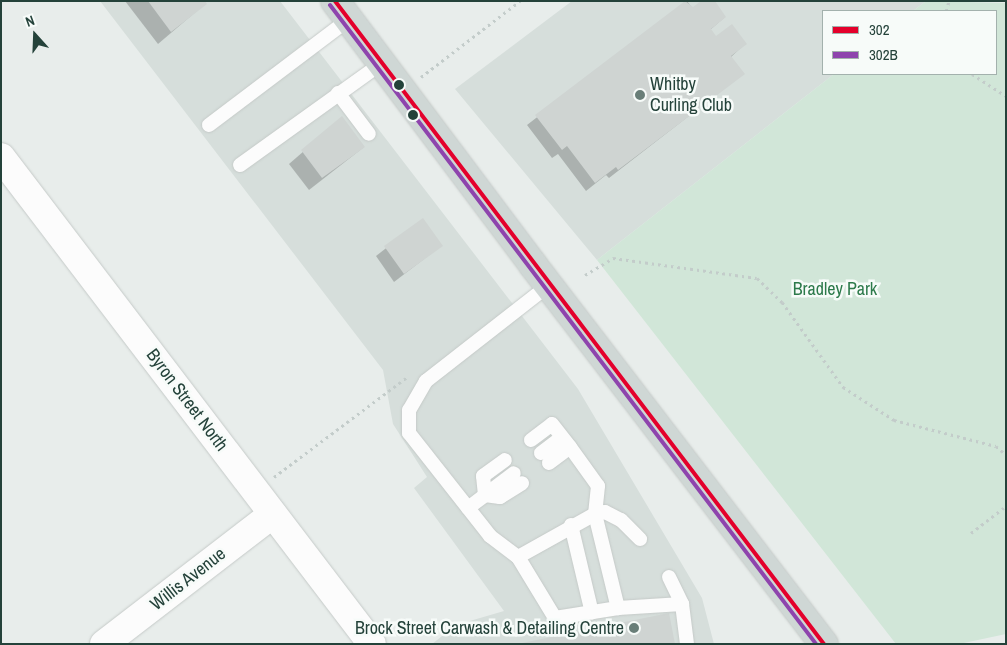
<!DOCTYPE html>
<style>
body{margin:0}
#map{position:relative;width:1007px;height:645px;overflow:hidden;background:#e8edeb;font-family:"Archivo Narrow",sans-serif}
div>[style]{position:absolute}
.built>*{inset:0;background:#d6dedb}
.green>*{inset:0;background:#d1e6d8}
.shadow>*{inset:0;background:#0003}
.building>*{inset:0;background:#cfd4d2}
.path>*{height:3px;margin-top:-1.5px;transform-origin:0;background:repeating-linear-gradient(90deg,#c3ccca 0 2.5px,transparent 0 6.5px)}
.roads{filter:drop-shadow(0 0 1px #c5cac8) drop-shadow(0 0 1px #c5cac8)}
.service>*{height:14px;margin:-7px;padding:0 7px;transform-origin:7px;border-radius:7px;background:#fcfcfc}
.minor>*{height:28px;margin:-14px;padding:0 14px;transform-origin:14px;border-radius:14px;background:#fcfcfc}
.primary>*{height:28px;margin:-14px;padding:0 14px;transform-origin:14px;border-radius:14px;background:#cfd7d5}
.bus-1>*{height:4px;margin:-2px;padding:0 2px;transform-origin:2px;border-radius:2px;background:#e4002b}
.bus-2>*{height:4px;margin:-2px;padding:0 2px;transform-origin:2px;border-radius:2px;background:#8e44ad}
.dots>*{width:14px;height:14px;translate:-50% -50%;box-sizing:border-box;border:2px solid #f7fbf9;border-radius:50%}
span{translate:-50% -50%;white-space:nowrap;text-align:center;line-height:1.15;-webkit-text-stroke:5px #f7fbf9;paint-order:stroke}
.poi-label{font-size:18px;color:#24423a}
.left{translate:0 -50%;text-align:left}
.right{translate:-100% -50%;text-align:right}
.park-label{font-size:18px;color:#2d7a4b}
.street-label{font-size:18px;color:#24423a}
.frame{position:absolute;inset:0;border:2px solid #24423a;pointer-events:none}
.legend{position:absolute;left:822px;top:10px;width:175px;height:65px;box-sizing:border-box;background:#f7fbf9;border:1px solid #a3b1ad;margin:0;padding:6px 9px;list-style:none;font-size:15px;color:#24423a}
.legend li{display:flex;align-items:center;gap:10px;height:25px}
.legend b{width:25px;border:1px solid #a3b1ad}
.north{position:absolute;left:10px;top:10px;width:50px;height:50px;-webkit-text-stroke:4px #f7fbf9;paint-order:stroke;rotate:340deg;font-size:14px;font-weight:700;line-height:20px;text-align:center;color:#24423a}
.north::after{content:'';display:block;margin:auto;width:18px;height:22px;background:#24423a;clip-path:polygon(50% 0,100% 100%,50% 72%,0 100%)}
</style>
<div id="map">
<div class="built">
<div style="clip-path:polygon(100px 1px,280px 1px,578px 389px,702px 598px,714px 644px,432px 644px,456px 625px,504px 611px,414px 488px,427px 477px,393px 424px,383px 370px)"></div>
<div style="clip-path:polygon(572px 1px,926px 1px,913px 11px,823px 11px,823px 74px,834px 74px,597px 260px,455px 89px)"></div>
</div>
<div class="green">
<div style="clip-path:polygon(926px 1px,1006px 3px,1006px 634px,959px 644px,896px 644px,597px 260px,834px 74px,996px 74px,996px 11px,913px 11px)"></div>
</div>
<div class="shadow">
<div style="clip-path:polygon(125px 1px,203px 1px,205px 4px,158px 44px)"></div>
<div style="clip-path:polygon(687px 1px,693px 9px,725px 17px,710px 30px,716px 38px,745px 44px,731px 57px,743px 74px,609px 178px,606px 175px,586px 191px,558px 154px,552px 158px,527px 125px)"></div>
<div style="clip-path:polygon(342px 118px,364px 147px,309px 190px,289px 164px)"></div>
<div style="clip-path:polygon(422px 220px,441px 246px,394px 282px,376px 256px)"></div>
</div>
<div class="building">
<div style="clip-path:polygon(148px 1px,205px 1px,207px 4px,171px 32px)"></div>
<div style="clip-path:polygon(685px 1px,693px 7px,701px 1px,715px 1px,726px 17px,711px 29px,716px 36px,732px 24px,747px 44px,731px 56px,745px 74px,618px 170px,616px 167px,595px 183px,567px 146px,562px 150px,535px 115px)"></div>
<div style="clip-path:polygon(342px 116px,365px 147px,322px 178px,301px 150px)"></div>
<div style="clip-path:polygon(423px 218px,443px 246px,404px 274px,384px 246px)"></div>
<div style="clip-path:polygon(669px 613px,675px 644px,523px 644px,522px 643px)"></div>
</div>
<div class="path">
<div style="left:946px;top:11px;width:10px;rotate:-73deg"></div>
<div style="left:972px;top:74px;width:40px;rotate:32.9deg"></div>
<div style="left:421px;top:77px;width:125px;rotate:-37.5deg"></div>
<div style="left:585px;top:275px;width:33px;rotate:-31deg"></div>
<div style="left:613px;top:258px;width:145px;rotate:7.9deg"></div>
<div style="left:757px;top:278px;width:35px;rotate:44deg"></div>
<div style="left:782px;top:302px;width:105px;rotate:54.3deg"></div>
<div style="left:843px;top:387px;width:61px;rotate:32.9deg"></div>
<div style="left:894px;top:420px;width:105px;rotate:14.3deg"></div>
<div style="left:996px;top:446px;width:13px;rotate:42deg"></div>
<div style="left:274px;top:477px;width:166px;rotate:-36.9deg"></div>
<div style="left:971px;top:533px;width:44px;rotate:-37.6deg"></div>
</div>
<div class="roads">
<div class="service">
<div style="left:338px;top:93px;width:51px;rotate:52.9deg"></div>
<div style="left:209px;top:125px;width:176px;rotate:-37.1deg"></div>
<div style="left:240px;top:165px;width:175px;rotate:-35.7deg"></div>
<div style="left:549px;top:285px;width:156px;rotate:142deg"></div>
<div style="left:426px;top:381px;width:34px;rotate:120deg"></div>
<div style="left:409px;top:410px;width:23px;rotate:90deg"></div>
<div style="left:409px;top:433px;width:131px;rotate:51.8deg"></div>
<div style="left:490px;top:536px;width:35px;rotate:37deg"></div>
<div style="left:518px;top:557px;width:88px;rotate:-29.2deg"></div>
<div style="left:595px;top:514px;width:97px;rotate:76.3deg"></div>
<div style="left:618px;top:608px;width:64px;rotate:-3.6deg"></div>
<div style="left:682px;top:604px;width:40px;rotate:82.9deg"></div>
<div style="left:531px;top:440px;width:26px;rotate:-37deg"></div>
<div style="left:552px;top:424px;width:29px;rotate:52deg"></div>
<div style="left:541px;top:453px;width:26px;rotate:-37deg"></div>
<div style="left:549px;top:463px;width:26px;rotate:-37deg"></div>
<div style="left:570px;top:447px;width:48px;rotate:54.3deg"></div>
<div style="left:598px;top:486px;width:28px;rotate:96deg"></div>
<div style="left:595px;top:514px;width:10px;rotate:-11deg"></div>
<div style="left:605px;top:512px;width:18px;rotate:27deg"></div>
<div style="left:621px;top:520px;width:27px;rotate:45deg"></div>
<div style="left:485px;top:495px;width:19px;rotate:-96deg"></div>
<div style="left:483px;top:476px;width:27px;rotate:-36deg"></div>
<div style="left:485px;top:495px;width:36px;rotate:-37deg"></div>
<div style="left:468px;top:508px;width:21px;rotate:-37deg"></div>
<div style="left:485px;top:495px;width:15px;rotate:8deg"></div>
<div style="left:500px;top:497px;width:26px;rotate:-32deg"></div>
<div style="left:571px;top:525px;width:90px;rotate:76.6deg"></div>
<div style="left:518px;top:557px;width:71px;rotate:58.8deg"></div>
<div style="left:555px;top:618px;width:64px;rotate:-9deg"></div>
<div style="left:669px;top:577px;width:30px;rotate:64deg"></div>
</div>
<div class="minor">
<div style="left:1px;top:157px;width:612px;rotate:52.7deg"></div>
<div style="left:104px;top:644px;width:213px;rotate:-37.6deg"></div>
</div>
<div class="primary">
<div style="left:335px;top:1px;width:330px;rotate:53.1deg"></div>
<div style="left:533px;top:265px;width:478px;rotate:52.5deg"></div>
</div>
</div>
<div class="bus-1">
<div style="left:335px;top:1px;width:808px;rotate:52.75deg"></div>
</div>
<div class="bus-2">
<div style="left:330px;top:5px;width:803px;rotate:52.74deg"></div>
</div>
<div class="dots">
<div style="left:399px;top:85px;background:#24423a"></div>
<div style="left:640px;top:95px;background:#697e78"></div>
<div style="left:413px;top:115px;background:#24423a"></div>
<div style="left:634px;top:628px;background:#697e78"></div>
</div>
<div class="poi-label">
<span class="left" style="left:650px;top:95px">Whitby<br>Curling Club</span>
<span class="right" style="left:624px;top:628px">Brock Street Carwash &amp; Detailing Centre</span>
</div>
<div class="park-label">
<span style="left:835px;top:289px">Bradley Park</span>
</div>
<div class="street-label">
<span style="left:187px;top:400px;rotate:53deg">Byron Street North</span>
<span style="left:188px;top:579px;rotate:-38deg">Willis Avenue</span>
</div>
<div class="frame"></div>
<ul class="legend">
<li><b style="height:6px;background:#e4002b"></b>302</li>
<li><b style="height:6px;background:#8e44ad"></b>302B</li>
</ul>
<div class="north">N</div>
</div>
